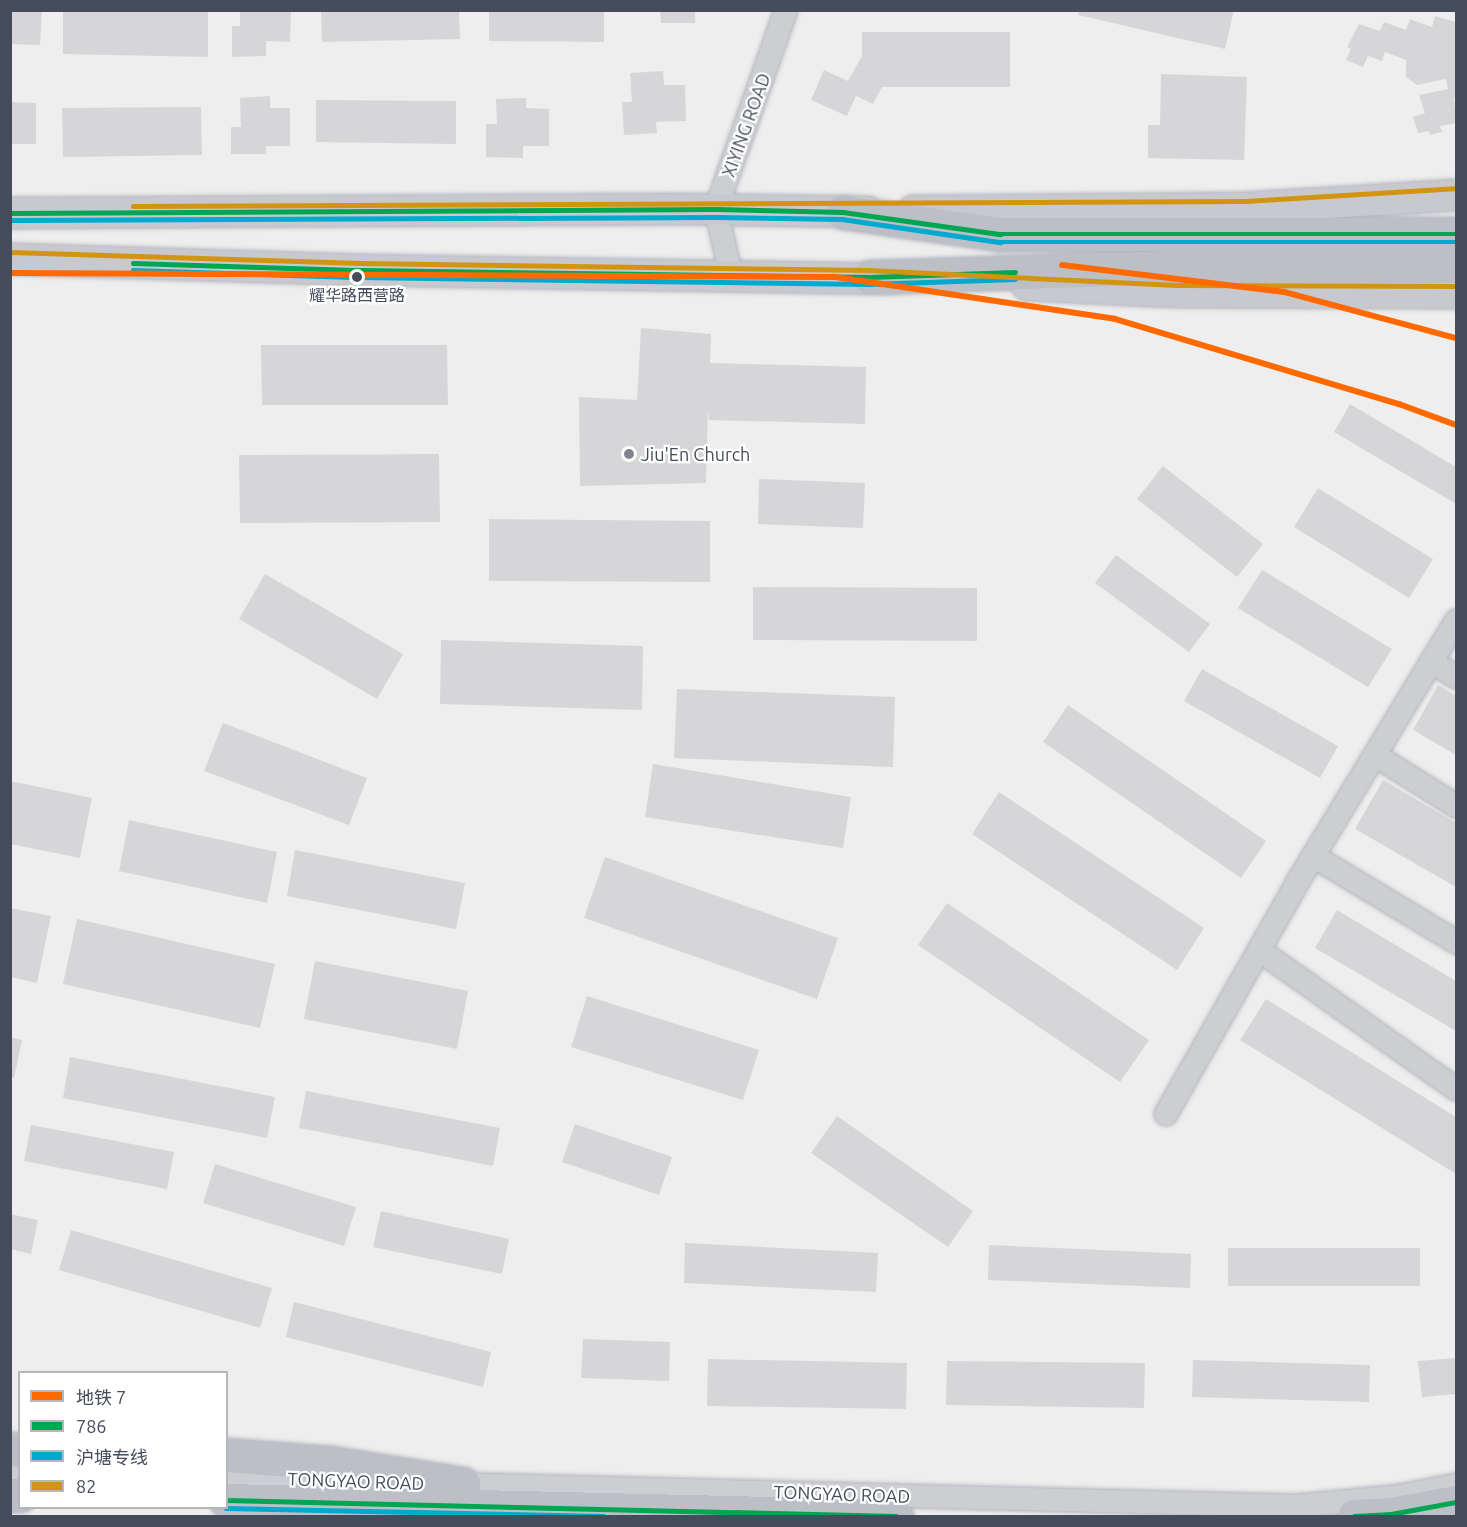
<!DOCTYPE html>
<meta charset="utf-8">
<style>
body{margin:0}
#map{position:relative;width:1467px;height:1527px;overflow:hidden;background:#efeeee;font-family:Ubuntu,"Noto Sans SC",sans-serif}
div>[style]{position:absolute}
.building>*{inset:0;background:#d6d6d9}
.roads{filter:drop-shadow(0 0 2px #b2b5be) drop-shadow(0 0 2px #b2b5be)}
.minor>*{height:22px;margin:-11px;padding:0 11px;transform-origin:11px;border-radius:11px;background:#ccced2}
.major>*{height:30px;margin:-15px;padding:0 15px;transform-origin:15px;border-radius:15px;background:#c7c9cf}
.highway>*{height:33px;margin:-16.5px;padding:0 16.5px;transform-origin:16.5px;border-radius:16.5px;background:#bcbfc6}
.bus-1>*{height:4.5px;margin:-2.25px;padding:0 2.25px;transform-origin:2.25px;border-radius:2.25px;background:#00a651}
.bus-2>*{height:4.5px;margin:-2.25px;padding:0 2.25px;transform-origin:2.25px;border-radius:2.25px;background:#00a9ce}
.bus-3>*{height:4.5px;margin:-2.25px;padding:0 2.25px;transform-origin:2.25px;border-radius:2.25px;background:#d39412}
.metro-1>*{height:6px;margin:-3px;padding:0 3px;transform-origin:3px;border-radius:3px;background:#ff6900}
.dots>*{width:16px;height:16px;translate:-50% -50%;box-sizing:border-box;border:3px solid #fff;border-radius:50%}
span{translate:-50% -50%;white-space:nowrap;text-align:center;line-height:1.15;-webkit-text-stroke:4.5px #fff;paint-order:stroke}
.bus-label{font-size:16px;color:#454c5b}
.street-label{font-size:18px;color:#454c5b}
.poi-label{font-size:18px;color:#454c5b}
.left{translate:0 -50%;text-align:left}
.frame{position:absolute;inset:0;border:12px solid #454c5b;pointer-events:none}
.legend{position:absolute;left:18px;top:1371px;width:210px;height:138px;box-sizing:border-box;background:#fff;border:2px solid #b5b7bd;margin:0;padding:8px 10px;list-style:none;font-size:18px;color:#454c5b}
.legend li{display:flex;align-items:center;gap:12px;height:30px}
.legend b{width:30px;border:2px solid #b5b7bd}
</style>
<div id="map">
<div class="building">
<div style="clip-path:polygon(10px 10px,42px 10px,40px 45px,10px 44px)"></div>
<div style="clip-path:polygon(63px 10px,208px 10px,208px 57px,63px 54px)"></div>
<div style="clip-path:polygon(240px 10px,291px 10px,290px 42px,266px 41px,266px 56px,232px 57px,232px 26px,240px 26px)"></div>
<div style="clip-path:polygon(321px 10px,459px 10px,460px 39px,322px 42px)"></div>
<div style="clip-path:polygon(489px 10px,604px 10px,604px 42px,489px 41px)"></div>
<div style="clip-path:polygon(660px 10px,695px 10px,695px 23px,661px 23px)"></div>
<div style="clip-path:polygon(1079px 10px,1234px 10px,1225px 49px,1078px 15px)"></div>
<div style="clip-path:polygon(1435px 16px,1456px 22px,1456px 98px,1454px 98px,1456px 123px,1440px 126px,1442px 132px,1430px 135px,1429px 131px,1418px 133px,1413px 117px,1425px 113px,1419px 95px,1448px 89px,1446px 79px,1417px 85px,1406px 77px,1406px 60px,1385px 52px,1382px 61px,1368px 56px,1363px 67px,1346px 60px,1351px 49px,1347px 47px,1359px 24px,1380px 31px,1384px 22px,1406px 30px,1410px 19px,1432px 27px)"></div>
<div style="clip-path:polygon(862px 32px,1010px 32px,1010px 87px,882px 87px,873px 104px,856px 96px,847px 116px,811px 100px,824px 70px,848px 81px,862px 56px)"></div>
<div style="clip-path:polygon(663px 71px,664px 85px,685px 85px,686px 121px,656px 122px,657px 133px,624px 135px,622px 102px,632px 102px,630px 73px)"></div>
<div style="clip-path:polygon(1161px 74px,1247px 77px,1244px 160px,1148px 158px,1148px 125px,1160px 125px)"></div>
<div style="clip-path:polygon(270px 96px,270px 108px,290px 108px,290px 146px,266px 146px,266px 154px,231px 154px,231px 127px,241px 127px,240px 98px)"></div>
<div style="clip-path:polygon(526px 98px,526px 108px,549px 109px,549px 146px,523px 146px,523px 158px,486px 157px,486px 124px,497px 124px,496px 99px)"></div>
<div style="clip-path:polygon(316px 100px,456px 101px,456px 144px,316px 142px)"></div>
<div style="clip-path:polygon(10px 102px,36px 103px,36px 144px,10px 144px)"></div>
<div style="clip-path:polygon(201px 107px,202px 155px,63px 157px,62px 108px)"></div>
<div style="clip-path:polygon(641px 328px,711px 334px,710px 363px,866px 367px,865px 424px,709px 420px,708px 409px,706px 483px,580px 486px,579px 397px,637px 400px)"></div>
<div style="clip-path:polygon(261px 345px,447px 345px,448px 405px,262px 405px)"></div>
<div style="clip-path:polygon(1350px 404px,1456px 467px,1456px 504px,1334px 432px)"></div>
<div style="clip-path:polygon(439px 454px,440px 522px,240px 523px,239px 455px)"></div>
<div style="clip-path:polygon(1163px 466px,1263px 544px,1237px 577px,1137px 499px)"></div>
<div style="clip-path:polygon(759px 479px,865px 483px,863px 528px,758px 524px)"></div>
<div style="clip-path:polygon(1318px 488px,1433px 559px,1409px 598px,1294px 527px)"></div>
<div style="clip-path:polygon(489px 519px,710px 521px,710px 582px,489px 581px)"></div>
<div style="clip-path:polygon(1116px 555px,1210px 624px,1189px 652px,1095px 583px)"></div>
<div style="clip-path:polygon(1262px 570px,1392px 649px,1368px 687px,1238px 608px)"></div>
<div style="clip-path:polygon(265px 574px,403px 654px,377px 699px,239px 619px)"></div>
<div style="clip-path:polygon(753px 587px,977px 588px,977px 641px,753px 640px)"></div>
<div style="clip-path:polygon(441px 640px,643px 646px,642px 710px,440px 704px)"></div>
<div style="clip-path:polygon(1202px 669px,1338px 746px,1320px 778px,1184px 701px)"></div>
<div style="clip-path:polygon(1438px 685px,1456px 696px,1456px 755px,1413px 730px)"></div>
<div style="clip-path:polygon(677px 689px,895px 697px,893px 767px,674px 758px)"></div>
<div style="clip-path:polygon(1068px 705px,1266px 841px,1241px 878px,1043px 742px)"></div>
<div style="clip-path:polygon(223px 723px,367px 778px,349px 825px,204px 771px)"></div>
<div style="clip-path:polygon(653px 764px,851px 797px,843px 848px,645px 817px)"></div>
<div style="clip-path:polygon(1383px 780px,1456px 823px,1456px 887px,1355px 829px)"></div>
<div style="clip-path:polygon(10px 781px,92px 798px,80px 858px,10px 844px)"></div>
<div style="clip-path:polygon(999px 792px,1204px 928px,1177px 970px,972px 834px)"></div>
<div style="clip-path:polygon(129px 820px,277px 852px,267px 903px,119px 871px)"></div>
<div style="clip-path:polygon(295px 850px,465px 883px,456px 929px,287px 896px)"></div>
<div style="clip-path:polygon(605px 857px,838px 938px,817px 999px,584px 918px)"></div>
<div style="clip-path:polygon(947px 903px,1149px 1040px,1120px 1082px,918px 945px)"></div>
<div style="clip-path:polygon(10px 908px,51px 916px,37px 983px,10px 977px)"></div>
<div style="clip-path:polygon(1337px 910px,1456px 981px,1456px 1031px,1315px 948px)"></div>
<div style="clip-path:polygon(77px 919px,275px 964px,260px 1028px,63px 984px)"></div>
<div style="clip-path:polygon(315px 961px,468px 991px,457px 1049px,304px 1019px)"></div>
<div style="clip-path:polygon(587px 996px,759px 1050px,743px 1100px,571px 1047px)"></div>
<div style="clip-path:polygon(1266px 999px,1456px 1117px,1456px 1174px,1240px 1040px)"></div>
<div style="clip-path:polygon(10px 1037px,22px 1040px,14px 1078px,10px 1077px)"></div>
<div style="clip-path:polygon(70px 1057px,275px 1097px,267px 1138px,63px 1098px)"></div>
<div style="clip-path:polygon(306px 1091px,500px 1128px,493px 1166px,299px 1128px)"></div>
<div style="clip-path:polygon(837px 1116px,973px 1211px,948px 1247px,811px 1153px)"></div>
<div style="clip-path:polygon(575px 1124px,672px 1157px,659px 1195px,562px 1162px)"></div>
<div style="clip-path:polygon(31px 1125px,174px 1152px,167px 1189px,24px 1161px)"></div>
<div style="clip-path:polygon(215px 1164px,356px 1207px,344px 1246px,203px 1203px)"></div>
<div style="clip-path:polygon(381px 1211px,509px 1239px,502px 1274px,373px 1247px)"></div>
<div style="clip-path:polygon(10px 1214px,38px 1220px,31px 1254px,10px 1249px)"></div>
<div style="clip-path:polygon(71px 1230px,272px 1288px,260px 1328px,59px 1270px)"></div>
<div style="clip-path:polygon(685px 1243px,878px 1253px,876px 1292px,684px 1283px)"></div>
<div style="clip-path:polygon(989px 1245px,1191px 1254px,1190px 1288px,988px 1280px)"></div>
<div style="clip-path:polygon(1228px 1248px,1420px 1248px,1420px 1286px,1228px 1286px)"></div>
<div style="clip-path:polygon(294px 1302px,491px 1352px,483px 1387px,286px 1337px)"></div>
<div style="clip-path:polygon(583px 1339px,670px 1342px,669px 1381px,581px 1378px)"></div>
<div style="clip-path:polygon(1456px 1358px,1456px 1394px,1422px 1397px,1418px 1361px)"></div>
<div style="clip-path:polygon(708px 1359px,907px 1363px,906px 1409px,707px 1406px)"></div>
<div style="clip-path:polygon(1193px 1360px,1370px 1365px,1369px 1402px,1192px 1397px)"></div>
<div style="clip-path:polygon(947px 1361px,1145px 1363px,1144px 1408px,946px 1405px)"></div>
</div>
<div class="roads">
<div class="minor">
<div style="left:731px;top:275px;width:68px;rotate:-102.8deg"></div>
<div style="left:716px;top:209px;width:211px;rotate:-70.6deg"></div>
<div style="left:1432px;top:662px;width:28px;rotate:32deg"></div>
<div style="left:1375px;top:755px;width:96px;rotate:32.2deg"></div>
<div style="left:1313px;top:856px;width:167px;rotate:31deg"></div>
<div style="left:1259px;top:950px;width:241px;rotate:35.2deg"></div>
<div style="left:1166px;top:1114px;width:271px;rotate:-60.4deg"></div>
<div style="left:1300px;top:878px;width:301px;rotate:-58.7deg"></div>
<div style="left:10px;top:1474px;width:10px"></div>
<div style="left:226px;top:1477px;width:142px;rotate:2deg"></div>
<div style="left:449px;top:1484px;width:848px;rotate:1.49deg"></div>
<div style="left:1297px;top:1506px;width:103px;rotate:-5.5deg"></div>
<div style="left:1400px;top:1496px;width:57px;rotate:-11.1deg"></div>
</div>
<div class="major">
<div style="left:913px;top:211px;width:331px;rotate:-0.5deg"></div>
<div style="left:1244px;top:208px;width:212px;rotate:-3.5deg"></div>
<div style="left:10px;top:213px;width:673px;rotate:-0.34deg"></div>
<div style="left:683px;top:209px;width:185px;rotate:0.9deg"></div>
<div style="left:10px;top:259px;width:351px;rotate:1.8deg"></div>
<div style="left:361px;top:270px;width:531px;rotate:0.97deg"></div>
<div style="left:1027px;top:285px;width:150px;rotate:2.7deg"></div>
<div style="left:1177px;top:292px;width:279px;rotate:0.2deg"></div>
</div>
<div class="highway">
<div style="left:843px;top:212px;width:159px;rotate:8deg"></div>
<div style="left:1000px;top:234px;width:456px"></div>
<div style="left:869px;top:277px;width:304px;rotate:-1.9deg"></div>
<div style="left:1173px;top:267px;width:283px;rotate:-0.2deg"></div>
<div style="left:10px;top:1449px;width:10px;rotate:6deg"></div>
<div style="left:226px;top:1455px;width:105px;rotate:4.4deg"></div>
<div style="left:331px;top:1463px;width:134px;rotate:9deg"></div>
<div style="left:10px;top:1495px;width:10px"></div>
<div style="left:226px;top:1500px;width:670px;rotate:1.37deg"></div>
<div style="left:1354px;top:1516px;width:37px;rotate:-3deg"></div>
<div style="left:1391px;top:1514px;width:66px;rotate:-10.5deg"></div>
</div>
</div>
<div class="bus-1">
<div style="left:10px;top:213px;width:706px;rotate:-0.32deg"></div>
<div style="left:716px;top:209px;width:127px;rotate:1.4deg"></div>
<div style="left:843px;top:212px;width:159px;rotate:8deg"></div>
<div style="left:1000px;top:234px;width:456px"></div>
<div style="left:133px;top:263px;width:228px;rotate:1.8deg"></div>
<div style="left:361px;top:270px;width:508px;rotate:0.79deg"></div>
<div style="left:869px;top:277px;width:146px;rotate:-2deg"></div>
<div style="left:226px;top:1500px;width:670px;rotate:1.37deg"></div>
<div style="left:1354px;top:1516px;width:37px;rotate:-3deg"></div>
<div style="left:1391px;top:1514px;width:66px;rotate:-10.5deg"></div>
</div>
<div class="bus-2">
<div style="left:10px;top:220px;width:706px;rotate:-0.24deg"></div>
<div style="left:716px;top:217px;width:126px;rotate:0.9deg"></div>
<div style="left:842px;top:219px;width:160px;rotate:8.3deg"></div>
<div style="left:1000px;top:242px;width:456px"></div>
<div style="left:133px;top:270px;width:228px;rotate:1.8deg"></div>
<div style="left:361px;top:277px;width:508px;rotate:0.79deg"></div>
<div style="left:869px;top:284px;width:146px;rotate:-2deg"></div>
<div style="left:226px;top:1508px;width:377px;rotate:1.2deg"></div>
</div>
<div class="bus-3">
<div style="left:133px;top:206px;width:1111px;rotate:-0.26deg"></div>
<div style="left:1244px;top:201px;width:212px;rotate:-3.5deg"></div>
<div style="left:10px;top:252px;width:351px;rotate:1.8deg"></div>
<div style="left:361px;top:263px;width:508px;rotate:0.79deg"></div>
<div style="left:869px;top:270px;width:308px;rotate:2.8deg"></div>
<div style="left:1177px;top:285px;width:279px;rotate:0.2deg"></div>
</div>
<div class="metro-1">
<div style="left:1062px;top:265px;width:224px;rotate:6.9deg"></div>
<div style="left:1284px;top:292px;width:178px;rotate:15deg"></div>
<div style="left:10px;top:273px;width:825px;rotate:0.28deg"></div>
<div style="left:835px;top:277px;width:283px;rotate:8.5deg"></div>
<div style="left:1115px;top:319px;width:296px;rotate:16.7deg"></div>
<div style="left:1399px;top:404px;width:61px;rotate:20.2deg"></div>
</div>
<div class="dots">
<div style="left:357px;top:277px;background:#454c5b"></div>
<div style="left:629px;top:454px;background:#80858e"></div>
</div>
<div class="bus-label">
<span style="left:357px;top:295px">耀华路西营路</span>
</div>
<div class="street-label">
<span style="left:746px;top:125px;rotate:-70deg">XIYING ROAD</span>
<span style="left:356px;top:1481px;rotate:2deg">TONGYAO ROAD</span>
<span style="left:842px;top:1494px;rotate:2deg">TONGYAO ROAD</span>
</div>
<div class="poi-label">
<span class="left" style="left:641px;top:454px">Jiu'En Church</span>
</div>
<div class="frame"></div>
<ul class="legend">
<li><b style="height:8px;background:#ff6900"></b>地铁 7</li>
<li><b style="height:8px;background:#00a651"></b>786</li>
<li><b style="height:8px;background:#00a9ce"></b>沪塘专线</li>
<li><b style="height:8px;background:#d39412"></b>82</li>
</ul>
</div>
